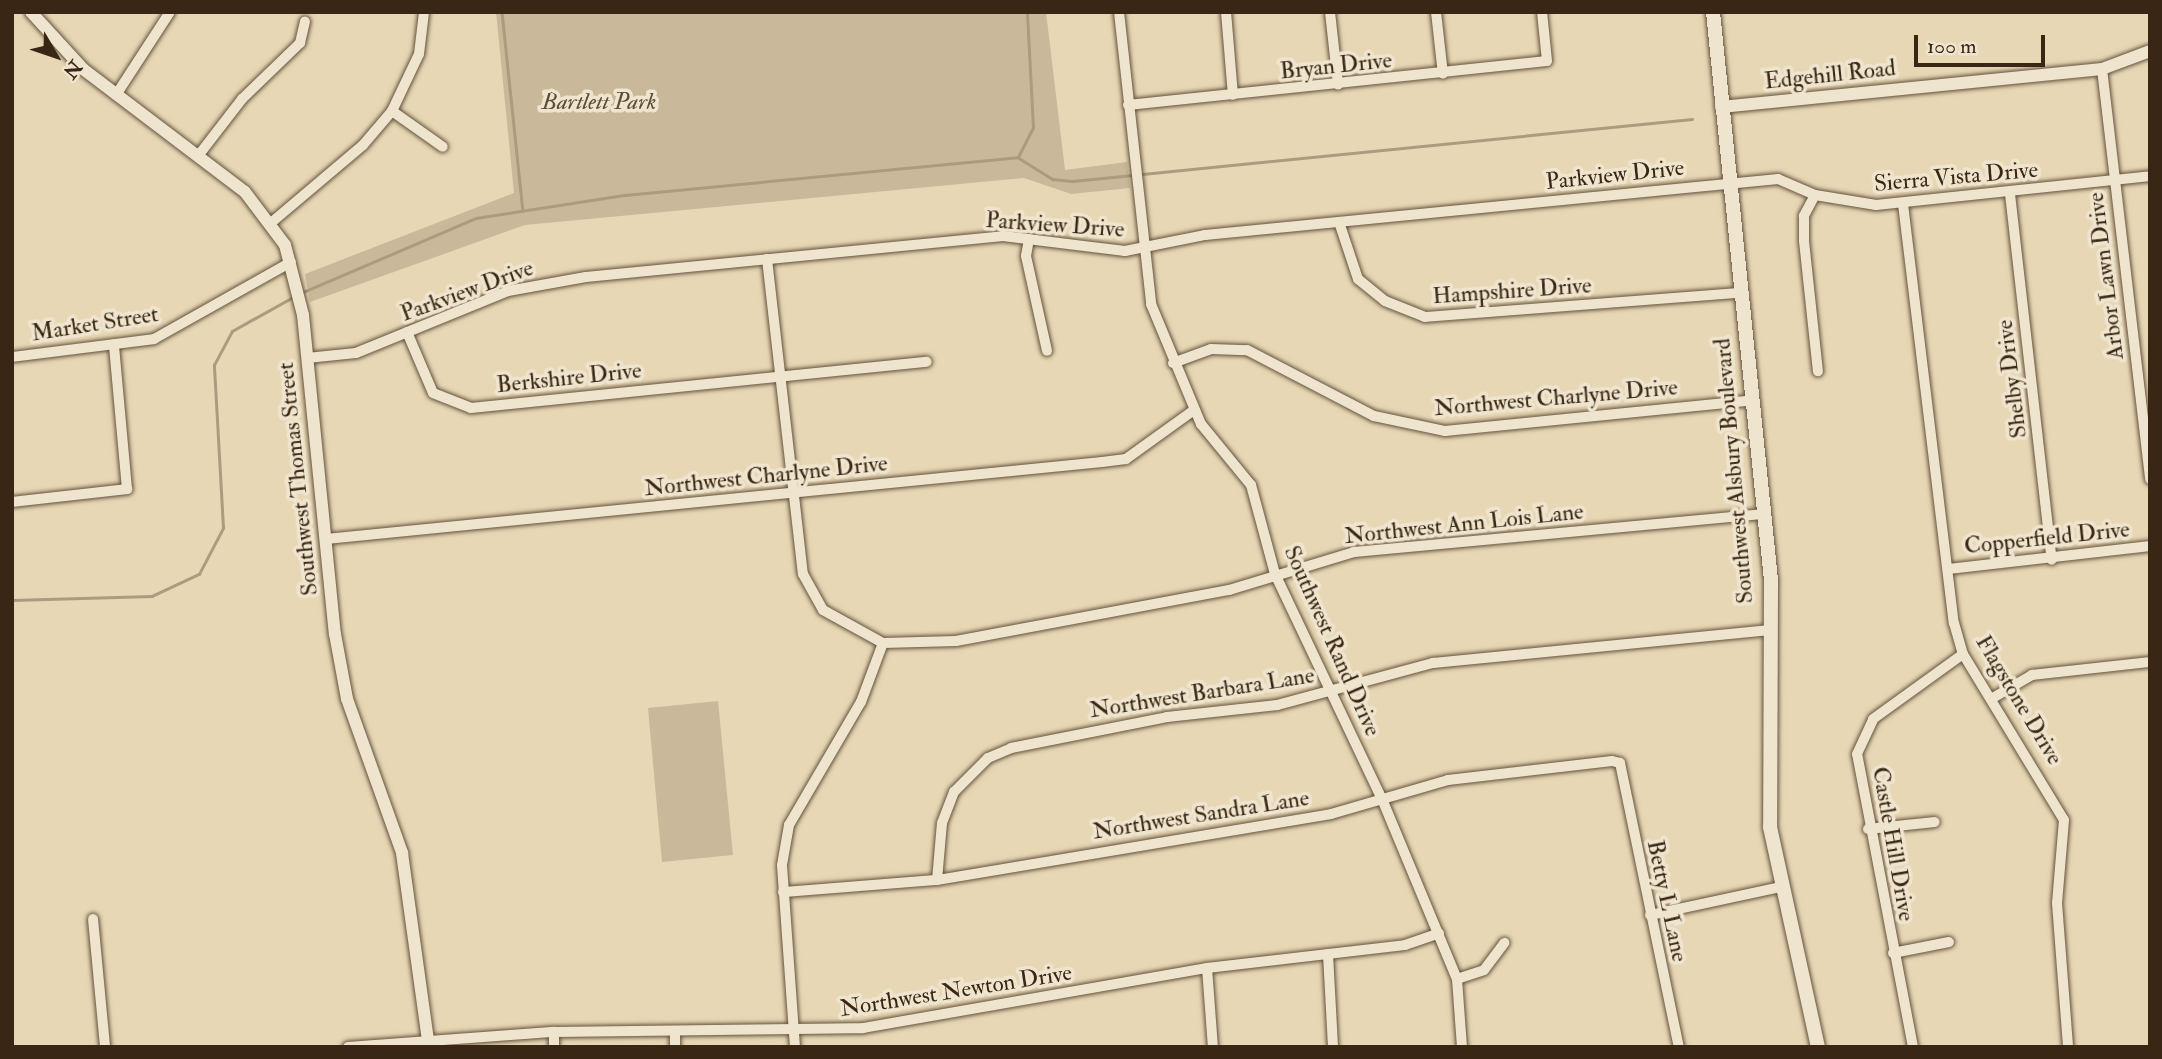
<!DOCTYPE html>
<style>
body{margin:0}
#map{position:relative;width:2162px;height:1059px;overflow:hidden;background:#e7d7b5;font-family:"IM FELL Double Pica",serif}
div>[style]{position:absolute}
.green>*{inset:0;background:#c9b99a}
.stream>*{height:2.5px;margin:-1.25px;padding:0 1.25px;transform-origin:1.25px;border-radius:1.25px;background:#ac9b7e}
.roads{filter:drop-shadow(0 0 2px #64523c) drop-shadow(0 0 2px #64523c)}
.minor>*{height:10px;margin:-5px;padding:0 5px;transform-origin:5px;border-radius:5px;background:#efe5cf}
.tertiary>*{height:12px;margin:-6px;padding:0 6px;transform-origin:6px;border-radius:6px;background:#efe5cf}
.secondary>*{height:14px;margin:-7px;padding:0 7px;transform-origin:7px;border-radius:7px;background:#efe5cf}
span{translate:-50% -50%;white-space:nowrap;text-align:center;line-height:1.15;-webkit-text-stroke:7px #efe5cf;paint-order:stroke}
.street-label{font-size:23px;color:#392614}
.park-label{font-size:23px;color:#5d4b36;font-style:italic}
.frame{position:absolute;inset:0;border:14px solid #392614;pointer-events:none}
.north{position:absolute;left:21px;top:21px;width:70px;height:70px;-webkit-text-stroke:5px #efe5cf;paint-order:stroke;rotate:129deg;font-size:19px;font-weight:700;line-height:28px;text-align:center;color:#392614}
.north::after{content:'';display:block;margin:auto;width:24px;height:32px;background:#392614;clip-path:polygon(50% 0,100% 100%,50% 72%,0 100%)}
.scale{position:absolute;left:1914px;top:35px;width:131px;height:32px;box-sizing:border-box;border:4px solid #392614;border-top:0;padding-left:9px;font-size:21px;line-height:24px;white-space:nowrap;color:#392614;-webkit-text-stroke:5px #efe5cf;paint-order:stroke}
</style>
<div id="map">
<div class="green">
<div style="clip-path:polygon(496px 12px,1046px 12px,1065px 170px,1127px 162px,1130px 188px,1071px 194px,1024px 178px,525px 225px,310px 302px,305px 274px,514px 193px)"></div>
<div style="clip-path:polygon(718px 701px,733px 855px,662px 862px,648px 708px)"></div>
</div>
<div class="stream">
<div style="left:502px;top:12px;width:200px;rotate:84deg"></div>
<div style="left:1019px;top:158px;width:40px;rotate:32deg"></div>
<div style="left:1053px;top:179px;width:20px;rotate:6deg"></div>
<div style="left:1073px;top:181px;width:622px;rotate:-5.72deg"></div>
<div style="left:301px;top:293px;width:190px;rotate:-23.2deg"></div>
<div style="left:476px;top:218px;width:151px;rotate:-8.8deg"></div>
<div style="left:625px;top:195px;width:395px;rotate:-5.5deg"></div>
<div style="left:1018px;top:157px;width:33px;rotate:-63deg"></div>
<div style="left:1033px;top:128px;width:116px;rotate:-93deg"></div>
<div style="left:12px;top:600px;width:140px;rotate:-1.6deg"></div>
<div style="left:152px;top:596px;width:52px;rotate:-25.1deg"></div>
<div style="left:199px;top:574px;width:52px;rotate:-62.4deg"></div>
<div style="left:223px;top:528px;width:163px;rotate:-93.2deg"></div>
<div style="left:214px;top:365px;width:38px;rotate:-62deg"></div>
<div style="left:232px;top:331px;width:72px;rotate:-29.1deg"></div>
</div>
<div class="roads">
<div class="minor">
<div style="left:1119px;top:12px;width:294px;rotate:83.7deg"></div>
<div style="left:1151px;top:304px;width:130px;rotate:67.4deg"></div>
<div style="left:1201px;top:424px;width:79px;rotate:50.7deg"></div>
<div style="left:1251px;top:485px;width:92px;rotate:74.9deg"></div>
<div style="left:1275px;top:574px;width:249px;rotate:64.6deg"></div>
<div style="left:1382px;top:799px;width:195px;rotate:67.4deg"></div>
<div style="left:1457px;top:979px;width:68px;rotate:85.8deg"></div>
<div style="left:1226px;top:12px;width:83px;rotate:85.2deg"></div>
<div style="left:1330px;top:12px;width:73px;rotate:83.7deg"></div>
<div style="left:1436px;top:12px;width:62px;rotate:83.6deg"></div>
<div style="left:2102px;top:69px;width:413px;rotate:83.3deg"></div>
<div style="left:116px;top:95px;width:99px;rotate:-57deg"></div>
<div style="left:1128px;top:105px;width:421px;rotate:-6deg"></div>
<div style="left:1547px;top:61px;width:49px;rotate:-95.8deg"></div>
<div style="left:392px;top:111px;width:62px;rotate:35.2deg"></div>
<div style="left:198px;top:156px;width:72px;rotate:-52.3deg"></div>
<div style="left:242px;top:99px;width:81px;rotate:-44deg"></div>
<div style="left:300px;top:43px;width:22px;rotate:-77deg"></div>
<div style="left:2010px;top:194px;width:368px;rotate:83.5deg"></div>
<div style="left:1815px;top:195px;width:24px;rotate:118deg"></div>
<div style="left:1804px;top:216px;width:25px;rotate:90deg"></div>
<div style="left:1804px;top:241px;width:131px;rotate:83.9deg"></div>
<div style="left:1903px;top:204px;width:422px;rotate:83.1deg"></div>
<div style="left:1954px;top:623px;width:32px;rotate:74deg"></div>
<div style="left:1963px;top:654px;width:194px;rotate:58.7deg"></div>
<div style="left:2064px;top:820px;width:83px;rotate:94.8deg"></div>
<div style="left:2057px;top:903px;width:144px;rotate:85.6deg"></div>
<div style="left:272px;top:222px;width:119px;rotate:-40.2deg"></div>
<div style="left:363px;top:145px;width:45px;rotate:-49.5deg"></div>
<div style="left:392px;top:111px;width:63px;rotate:-64.7deg"></div>
<div style="left:419px;top:54px;width:42px;rotate:-83.2deg"></div>
<div style="left:1339px;top:222px;width:60px;rotate:71.6deg"></div>
<div style="left:1358px;top:279px;width:35px;rotate:39deg"></div>
<div style="left:1385px;top:301px;width:43px;rotate:21.8deg"></div>
<div style="left:1425px;top:317px;width:316px;rotate:-4.4deg"></div>
<div style="left:1029px;top:239px;width:17px;rotate:100deg"></div>
<div style="left:1026px;top:256px;width:97px;rotate:77.5deg"></div>
<div style="left:767px;top:259px;width:317px;rotate:83.5deg"></div>
<div style="left:803px;top:574px;width:41px;rotate:60.9deg"></div>
<div style="left:823px;top:610px;width:68px;rotate:28.8deg"></div>
<div style="left:883px;top:643px;width:73px;rotate:-1.6deg"></div>
<div style="left:956px;top:641px;width:278px;rotate:-10.6deg"></div>
<div style="left:1229px;top:590px;width:131px;rotate:-16.9deg"></div>
<div style="left:1354px;top:552px;width:413px;rotate:-5.3deg"></div>
<div style="left:407px;top:332px;width:66px;rotate:66.9deg"></div>
<div style="left:433px;top:393px;width:41px;rotate:21.5deg"></div>
<div style="left:471px;top:408px;width:458px;rotate:-5.8deg"></div>
<div style="left:12px;top:357px;width:143px;rotate:-7.2deg"></div>
<div style="left:154px;top:339px;width:157px;rotate:-29.3deg"></div>
<div style="left:307px;top:358px;width:49px;rotate:-5.8deg"></div>
<div style="left:356px;top:353px;width:164px;rotate:-22.2deg"></div>
<div style="left:508px;top:291px;width:79px;rotate:-10.2deg"></div>
<div style="left:586px;top:277px;width:419px;rotate:-5.6deg"></div>
<div style="left:1003px;top:236px;width:123px;rotate:7deg"></div>
<div style="left:1125px;top:251px;width:82px;rotate:-11.3deg"></div>
<div style="left:1205px;top:235px;width:576px;rotate:-5.58deg"></div>
<div style="left:1778px;top:179px;width:40px;rotate:23.4deg"></div>
<div style="left:1815px;top:195px;width:62px;rotate:9.3deg"></div>
<div style="left:1876px;top:205px;width:276px;rotate:-6deg"></div>
<div style="left:1173px;top:363px;width:40px;rotate:-20.2deg"></div>
<div style="left:1211px;top:349px;width:36px;rotate:2deg"></div>
<div style="left:1247px;top:350px;width:143px;rotate:27.5deg"></div>
<div style="left:1374px;top:416px;width:73px;rotate:11.9deg"></div>
<div style="left:1445px;top:431px;width:310px;rotate:-5.7deg"></div>
<div style="left:12px;top:502px;width:116px;rotate:-6.4deg"></div>
<div style="left:127px;top:489px;width:145px;rotate:-95.2deg"></div>
<div style="left:326px;top:539px;width:780px;rotate:-5.67deg"></div>
<div style="left:1102px;top:462px;width:24px;rotate:-7deg"></div>
<div style="left:1126px;top:459px;width:84px;rotate:-35.8deg"></div>
<div style="left:1949px;top:569px;width:202px;rotate:-6.5deg"></div>
<div style="left:1991px;top:699px;width:48px;rotate:-30.3deg"></div>
<div style="left:2032px;top:675px;width:119px;rotate:-6.3deg"></div>
<div style="left:1868px;top:829px;width:67px;rotate:-6deg"></div>
<div style="left:937px;top:880px;width:57px;rotate:-85deg"></div>
<div style="left:942px;top:823px;width:33px;rotate:-69deg"></div>
<div style="left:954px;top:792px;width:48px;rotate:-45deg"></div>
<div style="left:988px;top:758px;width:25px;rotate:-23deg"></div>
<div style="left:1011px;top:748px;width:159px;rotate:-11.2deg"></div>
<div style="left:1167px;top:717px;width:111px;rotate:-6.2deg"></div>
<div style="left:1277px;top:705px;width:162px;rotate:-15.1deg"></div>
<div style="left:1433px;top:663px;width:339px;rotate:-5.6deg"></div>
<div style="left:783px;top:892px;width:154px;rotate:-4.5deg"></div>
<div style="left:937px;top:880px;width:399px;rotate:-9.5deg"></div>
<div style="left:1331px;top:814px;width:122px;rotate:-16.2deg"></div>
<div style="left:1448px;top:780px;width:165px;rotate:-6.6deg"></div>
<div style="left:1612px;top:761px;width:8px;rotate:14deg"></div>
<div style="left:1620px;top:763px;width:290px;rotate:78.3deg"></div>
<div style="left:1650px;top:915px;width:134px;rotate:-12.1deg"></div>
<div style="left:93px;top:919px;width:129px;rotate:84.6deg"></div>
<div style="left:1893px;top:953px;width:57px;rotate:-11.1deg"></div>
<div style="left:1328px;top:954px;width:93px;rotate:86.9deg"></div>
<div style="left:1207px;top:968px;width:79px;rotate:85.7deg"></div>
<div style="left:1457px;top:979px;width:28px;rotate:-18deg"></div>
<div style="left:1484px;top:970px;width:34px;rotate:-53deg"></div>
<div style="left:554px;top:1032px;width:15px;rotate:90deg"></div>
<div style="left:675px;top:1034px;width:13px;rotate:90deg"></div>
<div style="left:348px;top:1047px;width:207px;rotate:-4.2deg"></div>
<div style="left:554px;top:1032px;width:309px;rotate:-0.7deg"></div>
<div style="left:863px;top:1028px;width:349px;rotate:-9.9deg"></div>
<div style="left:1207px;top:968px;width:199px;rotate:-6.6deg"></div>
<div style="left:1405px;top:945px;width:36px;rotate:-19deg"></div>
<div style="left:795px;top:1047px;width:182px;rotate:-94.1deg"></div>
<div style="left:782px;top:865px;width:41px;rotate:-80.1deg"></div>
<div style="left:789px;top:825px;width:143px;rotate:-59.7deg"></div>
<div style="left:861px;top:702px;width:63px;rotate:-69.6deg"></div>
<div style="left:1913px;top:1047px;width:298px;rotate:-100.8deg"></div>
<div style="left:1857px;top:754px;width:38px;rotate:-65deg"></div>
<div style="left:1873px;top:719px;width:111px;rotate:-35.8deg"></div>
</div>
<div class="tertiary">
<div style="left:31px;top:12px;width:77px;rotate:47.6deg"></div>
<div style="left:83px;top:69px;width:203px;rotate:37.2deg"></div>
<div style="left:245px;top:192px;width:66px;rotate:53deg"></div>
<div style="left:285px;top:245px;width:72px;rotate:75.6deg"></div>
<div style="left:303px;top:315px;width:321px;rotate:84.3deg"></div>
<div style="left:335px;top:634px;width:66px;rotate:79.5deg"></div>
<div style="left:347px;top:699px;width:164px;rotate:70.3deg"></div>
<div style="left:402px;top:853px;width:196px;rotate:82.1deg"></div>
<div style="left:1721px;top:107px;width:383px;rotate:-5.7deg"></div>
<div style="left:2102px;top:69px;width:51px;rotate:-20.6deg"></div>
</div>
<div class="secondary">
<div style="left:1713px;top:12px;width:571px;rotate:84.17deg"></div>
<div style="left:1771px;top:580px;width:247px;rotate:90.2deg"></div>
<div style="left:1770px;top:827px;width:225px;rotate:77.7deg"></div>
</div>
</div>
<div class="street-label">
<span style="left:1336px;top:66px;rotate:-6deg">Bryan Drive</span>
<span style="left:1830px;top:75px;rotate:-6deg">Edgehill Road</span>
<span style="left:1615px;top:175px;rotate:-6deg">Parkview Drive</span>
<span style="left:1956px;top:177px;rotate:-5deg">Sierra Vista Drive</span>
<span style="left:1055px;top:225px;rotate:4deg">Parkview Drive</span>
<span style="left:2106px;top:276px;rotate:-97deg">Arbor Lawn Drive</span>
<span style="left:467px;top:291px;rotate:-20deg">Parkview Drive</span>
<span style="left:1512px;top:291px;rotate:-4deg">Hampshire Drive</span>
<span style="left:95px;top:324px;rotate:-9deg">Market Street</span>
<span style="left:569px;top:378px;rotate:-6deg">Berkshire Drive</span>
<span style="left:2012px;top:379px;rotate:-97deg">Shelby Drive</span>
<span style="left:1556px;top:398px;rotate:-5deg">Northwest Charlyne Drive</span>
<span style="left:1734px;top:471px;rotate:-95deg">Southwest Alsbury Boulevard</span>
<span style="left:766px;top:476px;rotate:-6deg">Northwest Charlyne Drive</span>
<span style="left:298px;top:479px;rotate:-96deg">Southwest Thomas Street</span>
<span style="left:1464px;top:524px;rotate:-6deg">Northwest Ann Lois Lane</span>
<span style="left:2047px;top:538px;rotate:-6deg">Copperfield Drive</span>
<span style="left:1332px;top:641px;rotate:66deg">Southwest Rand Drive</span>
<span style="left:1202px;top:693px;rotate:-9deg">Northwest Barbara Lane</span>
<span style="left:2019px;top:700px;rotate:59deg">Flagstone Drive</span>
<span style="left:1201px;top:815px;rotate:-9deg">Northwest Sandra Lane</span>
<span style="left:1893px;top:844px;rotate:80deg">Castle Hill Drive</span>
<span style="left:1667px;top:901px;rotate:78deg">Betty L Lane</span>
<span style="left:956px;top:991px;rotate:-9deg">Northwest Newton Drive</span>
</div>
<div class="park-label">
<span style="left:599px;top:102px">Bartlett Park</span>
</div>
<div class="frame"></div>
<div class="north">N</div>
<div class="scale">100 m</div>
</div>
